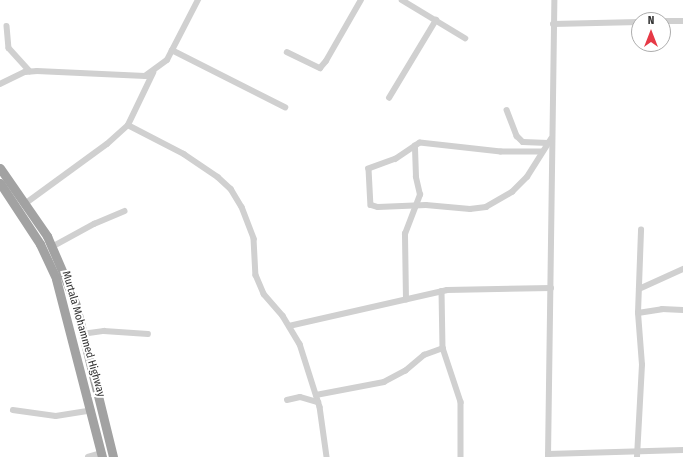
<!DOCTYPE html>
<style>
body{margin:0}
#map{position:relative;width:683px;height:457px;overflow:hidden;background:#fff;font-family:"Fira Sans Condensed",sans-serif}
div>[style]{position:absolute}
.minor>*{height:5.5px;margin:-2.75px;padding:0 2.75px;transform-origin:2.75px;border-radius:2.75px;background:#d0d0d0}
.trunk>*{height:9px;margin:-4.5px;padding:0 4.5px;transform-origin:4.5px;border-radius:4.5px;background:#a2a2a2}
span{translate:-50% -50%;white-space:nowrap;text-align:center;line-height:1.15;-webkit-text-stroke:4px #fff;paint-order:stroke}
.street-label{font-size:11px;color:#333}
.north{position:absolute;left:631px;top:12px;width:40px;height:40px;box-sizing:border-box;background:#fff;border:1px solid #adadad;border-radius:50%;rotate:0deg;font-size:11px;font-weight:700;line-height:16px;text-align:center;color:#333}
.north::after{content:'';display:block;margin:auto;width:14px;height:18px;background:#e63946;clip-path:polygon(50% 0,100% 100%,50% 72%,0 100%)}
</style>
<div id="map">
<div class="minor">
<div style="left:402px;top:0;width:74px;rotate:31.1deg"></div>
<div style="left:663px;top:21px;width:20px"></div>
<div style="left:553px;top:24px;width:86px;rotate:-1.3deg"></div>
<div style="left:7px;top:26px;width:22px;rotate:85deg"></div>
<div style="left:9px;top:48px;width:31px;rotate:48deg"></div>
<div style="left:172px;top:50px;width:127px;rotate:26.8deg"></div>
<div style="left:287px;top:52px;width:37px;rotate:26deg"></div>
<div style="left:320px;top:68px;width:9px;rotate:-49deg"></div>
<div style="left:326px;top:61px;width:70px;rotate:-60.2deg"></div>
<div style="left:0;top:84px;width:28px;rotate:-26deg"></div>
<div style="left:25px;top:72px;width:12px;rotate:-5deg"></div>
<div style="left:37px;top:71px;width:108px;rotate:2.7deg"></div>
<div style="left:145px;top:76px;width:27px;rotate:-36deg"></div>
<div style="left:167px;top:60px;width:68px;rotate:-62.7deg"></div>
<div style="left:389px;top:98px;width:91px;rotate:-58.9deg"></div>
<div style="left:507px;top:110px;width:28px;rotate:69deg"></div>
<div style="left:517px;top:136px;width:8px;rotate:45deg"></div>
<div style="left:523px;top:142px;width:25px;rotate:2deg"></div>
<div style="left:128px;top:125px;width:63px;rotate:27.4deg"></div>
<div style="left:184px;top:154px;width:41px;rotate:34.1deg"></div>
<div style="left:218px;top:177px;width:18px;rotate:43deg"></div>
<div style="left:231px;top:189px;width:21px;rotate:59deg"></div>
<div style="left:242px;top:207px;width:34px;rotate:69deg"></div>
<div style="left:254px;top:239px;width:36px;rotate:87deg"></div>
<div style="left:256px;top:275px;width:21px;rotate:67deg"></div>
<div style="left:264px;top:294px;width:29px;rotate:49deg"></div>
<div style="left:283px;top:316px;width:33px;rotate:59deg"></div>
<div style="left:300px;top:344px;width:66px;rotate:72.4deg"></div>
<div style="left:320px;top:407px;width:50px;rotate:82deg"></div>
<div style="left:542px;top:152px;width:41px;rotate:180deg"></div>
<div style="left:501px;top:152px;width:81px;rotate:-173.7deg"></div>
<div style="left:420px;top:143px;width:29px;rotate:146deg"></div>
<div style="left:396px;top:159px;width:29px;rotate:160deg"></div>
<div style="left:369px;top:169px;width:36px;rotate:87deg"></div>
<div style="left:371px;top:205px;width:7px;rotate:16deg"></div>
<div style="left:378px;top:207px;width:48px;rotate:-2.4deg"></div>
<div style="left:426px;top:205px;width:44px;rotate:5.2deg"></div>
<div style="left:470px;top:209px;width:16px;rotate:-7deg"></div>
<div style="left:486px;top:207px;width:30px;rotate:-30deg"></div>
<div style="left:512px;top:192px;width:21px;rotate:-45deg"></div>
<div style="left:527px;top:177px;width:45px;rotate:-57.7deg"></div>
<div style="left:26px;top:203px;width:100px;rotate:-36.1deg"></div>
<div style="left:107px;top:144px;width:28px;rotate:-42deg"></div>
<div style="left:128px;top:125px;width:58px;rotate:-64.3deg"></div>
<div style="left:52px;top:247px;width:48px;rotate:-28.7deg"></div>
<div style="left:94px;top:224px;width:33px;rotate:-23deg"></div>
<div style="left:639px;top:289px;width:48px;rotate:-24.4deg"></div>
<div style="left:442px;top:291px;width:57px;rotate:89deg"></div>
<div style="left:443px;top:348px;width:57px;rotate:71.6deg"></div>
<div style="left:461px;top:402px;width:55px;rotate:90deg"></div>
<div style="left:406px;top:300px;width:66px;rotate:-90.9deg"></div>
<div style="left:405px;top:234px;width:42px;rotate:-69deg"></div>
<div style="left:420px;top:195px;width:18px;rotate:-103deg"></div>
<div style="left:416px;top:177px;width:31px;rotate:-92deg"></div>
<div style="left:638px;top:313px;width:24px;rotate:-9deg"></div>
<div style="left:662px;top:309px;width:21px;rotate:3deg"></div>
<div style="left:289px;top:326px;width:162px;rotate:-12.8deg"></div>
<div style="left:447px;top:290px;width:104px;rotate:-1.1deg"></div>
<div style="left:82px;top:334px;width:22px;rotate:-8deg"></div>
<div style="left:104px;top:331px;width:44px;rotate:3.9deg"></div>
<div style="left:316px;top:395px;width:69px;rotate:-10.8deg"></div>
<div style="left:384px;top:382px;width:24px;rotate:-28deg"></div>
<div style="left:405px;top:371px;width:25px;rotate:-40deg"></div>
<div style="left:424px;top:355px;width:20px;rotate:-20deg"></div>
<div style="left:287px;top:400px;width:13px;rotate:-13deg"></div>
<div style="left:300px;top:397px;width:19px;rotate:16deg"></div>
<div style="left:13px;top:410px;width:43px;rotate:7.9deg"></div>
<div style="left:56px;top:416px;width:36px;rotate:-9deg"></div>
<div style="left:548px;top:454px;width:135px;rotate:-1.7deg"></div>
<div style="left:88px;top:457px;width:14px;rotate:-17deg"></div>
<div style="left:548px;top:457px;width:457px;rotate:-89.2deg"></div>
<div style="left:637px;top:457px;width:92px;rotate:-86.9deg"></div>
<div style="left:642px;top:365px;width:52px;rotate:-94.4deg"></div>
<div style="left:638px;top:313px;width:83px;rotate:-87.9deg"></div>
</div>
<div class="trunk">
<div style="left:0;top:168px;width:83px;rotate:55.3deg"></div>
<div style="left:47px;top:236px;width:40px;rotate:66.6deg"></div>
<div style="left:63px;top:273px;width:35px;rotate:68deg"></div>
<div style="left:76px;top:306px;width:155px;rotate:76.2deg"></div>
<div style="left:0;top:183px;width:73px;rotate:56.7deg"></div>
<div style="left:40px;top:244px;width:38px;rotate:65deg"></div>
<div style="left:56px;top:279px;width:184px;rotate:75.5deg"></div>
</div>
<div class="street-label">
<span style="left:83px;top:334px;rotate:74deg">Murtala Mohammed Highway</span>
</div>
<div class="north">N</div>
</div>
